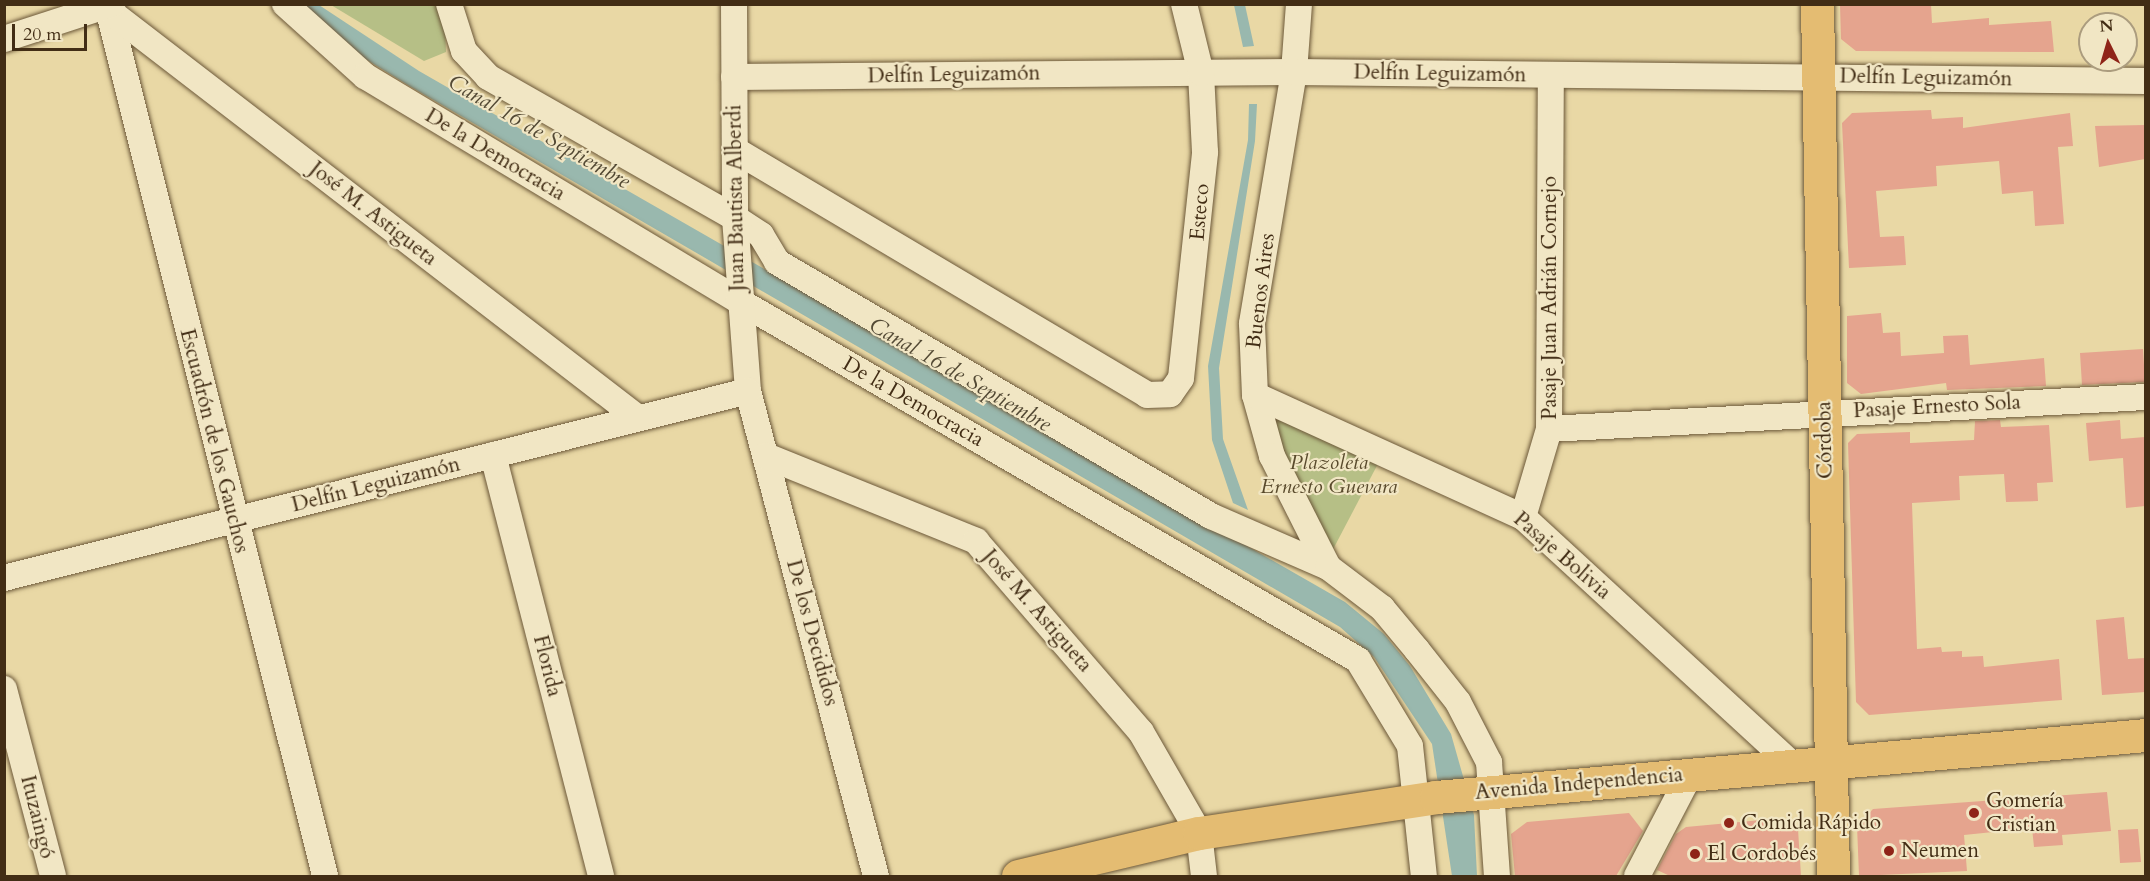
<!DOCTYPE html>
<meta charset="utf-8">
<style>
body{margin:0}
#map{position:relative;width:2150px;height:881px;overflow:hidden;background:#e9d8a5;font-family:Cardo,serif}
div>[style]{position:absolute}
.green>*{inset:0;background:#b6bf86}
.water>*{inset:0;background:#99b8ae}
.building>*{inset:0;background:#e5a48e}
.roads{filter:drop-shadow(0 0 2px #6c5839) drop-shadow(0 0 2px #6c5839)}
.minor>*{height:26px;margin:-13px;padding:0 13px;transform-origin:13px;border-radius:13px;background:#f1e6c4}
.major>*{height:33px;margin:-16.5px;padding:0 16.5px;transform-origin:16.5px;border-radius:16.5px;background:#e4bc72}
.dots>*{width:16px;height:16px;translate:-50% -50%;box-sizing:border-box;border:3px solid #f1e6c4;border-radius:50%}
span{translate:-50% -50%;white-space:nowrap;text-align:center;line-height:1.15;-webkit-text-stroke:4.5px #f1e6c4;paint-order:stroke}
.street-label{font-size:21px;color:#422d15}
.park-label{font-size:21px;color:#594a2c;font-style:italic}
.poi-label{font-size:21px;color:#422d15}
.left{translate:0 -50%;text-align:left}
.water-label{font-size:22px;color:#534934;font-style:italic}
.frame{position:absolute;inset:0;border:6px solid #422d15;pointer-events:none}
.north{position:absolute;left:2078px;top:12px;width:60px;height:60px;box-sizing:border-box;background:#f1e6c4;border:2px solid #ab9c7e;border-radius:50%;rotate:355deg;font-size:16px;font-weight:700;line-height:24px;text-align:center;color:#422d15}
.north::after{content:'';display:block;margin:auto;width:21px;height:27px;background:#8f2418;clip-path:polygon(50% 0,100% 100%,50% 72%,0 100%)}
.scale{position:absolute;left:12px;top:24px;width:75px;height:27px;box-sizing:border-box;border:3px solid #422d15;border-top:0;padding-left:8px;font-size:18px;line-height:21px;white-space:nowrap;color:#422d15;-webkit-text-stroke:4px #f1e6c4;paint-order:stroke}
</style>
<div id="map">
<div class="green">
<div style="clip-path:polygon(331px 5px,444px 5px,446px 52px,424px 61px)"></div>
<div style="clip-path:polygon(1263px 404px,1381px 458px,1329px 557px)"></div>
</div>
<div class="water">
<div style="clip-path:polygon(295px 5px,319px 5px,419px 71px,1345px 602px,1384px 634px,1410px 666px,1451px 734px,1474px 815px,1477px 876px,1452px 876px,1432px 744px,1374px 657px,1340px 627px,411px 87px,328px 36px)"></div>
<div style="clip-path:polygon(1234px 5px,1245px 5px,1254px 46px,1243px 47px)"></div>
<div style="clip-path:polygon(1249px 104px,1257px 104px,1255px 141px,1219px 368px,1223px 439px,1248px 510px,1233px 503px,1212px 440px,1208px 366px,1248px 140px)"></div>
</div>
<div class="building">
<div style="clip-path:polygon(1840px 4px,1931px 4px,1932px 23px,1989px 18px,1989px 25px,2051px 21px,2054px 52px,1856px 51px,1841px 39px)"></div>
<div style="clip-path:polygon(1931px 110px,1932px 119px,1963px 117px,1963px 128px,2070px 113px,2073px 146px,2058px 147px,2064px 224px,2035px 226px,2033px 191px,2002px 194px,1999px 161px,1936px 166px,1937px 186px,1876px 191px,1880px 237px,1904px 236px,1906px 265px,1849px 268px,1842px 123px,1852px 113px)"></div>
<div style="clip-path:polygon(2145px 125px,2145px 159px,2099px 167px,2095px 126px)"></div>
<div style="clip-path:polygon(1881px 313px,1883px 333px,1900px 332px,1901px 356px,1944px 353px,1943px 336px,1968px 335px,1970px 365px,2044px 358px,2046px 386px,1947px 390px,1946px 383px,1861px 394px,1847px 383px,1847px 316px)"></div>
<div style="clip-path:polygon(2143px 349px,2145px 382px,2082px 385px,2080px 353px)"></div>
<div style="clip-path:polygon(2000px 420px,2001px 427px,2049px 425px,2053px 482px,2037px 483px,2038px 501px,2006px 502px,2004px 474px,1959px 476px,1960px 500px,1912px 503px,1917px 649px,1941px 647px,1942px 652px,1962px 651px,1962px 657px,1983px 656px,1984px 667px,2059px 659px,2062px 700px,1869px 715px,1856px 702px,1848px 443px,1857px 434px,1910px 432px,1910px 443px,1974px 440px,1975px 421px)"></div>
<div style="clip-path:polygon(2120px 420px,2121px 439px,2145px 437px,2145px 506px,2126px 508px,2123px 458px,2089px 461px,2086px 423px)"></div>
<div style="clip-path:polygon(2124px 617px,2128px 659px,2145px 658px,2145px 692px,2102px 695px,2096px 620px)"></div>
<div style="clip-path:polygon(2107px 792px,2111px 831px,2062px 835px,2063px 845px,2034px 847px,2032px 828px,1964px 835px,1967px 871px,1859px 876px,1857px 826px,1873px 809px)"></div>
<div style="clip-path:polygon(1629px 813px,1643px 831px,1616px 876px,1515px 876px,1511px 834px,1527px 822px)"></div>
<div style="clip-path:polygon(1783px 818px,1798px 829px,1801px 876px,1670px 876px,1657px 870px,1676px 834px,1686px 827px)"></div>
<div style="clip-path:polygon(2138px 829px,2141px 862px,2120px 863px,2118px 830px)"></div>
</div>
<div class="roads">
<div class="minor">
<div style="left:107px;top:4px;width:899px;rotate:75.96deg"></div>
<div style="left:285px;top:4px;width:108px;rotate:42deg"></div>
<div style="left:365px;top:76px;width:436px;rotate:31deg"></div>
<div style="left:739px;top:301px;width:716px;rotate:30.11deg"></div>
<div style="left:1358px;top:660px;width:100px;rotate:58.8deg"></div>
<div style="left:1410px;top:746px;width:131px;rotate:83.9deg"></div>
<div style="left:449px;top:4px;width:49px;rotate:72.3deg"></div>
<div style="left:464px;top:51px;width:35px;rotate:47deg"></div>
<div style="left:488px;top:77px;width:284px;rotate:29.7deg"></div>
<div style="left:735px;top:218px;width:31px;rotate:33deg"></div>
<div style="left:761px;top:235px;width:31px;rotate:59deg"></div>
<div style="left:777px;top:262px;width:503px;rotate:30.34deg"></div>
<div style="left:1211px;top:516px;width:128px;rotate:23.6deg"></div>
<div style="left:734px;top:4px;width:214px;rotate:89.7deg"></div>
<div style="left:735px;top:218px;width:173px;rotate:85.7deg"></div>
<div style="left:748px;top:391px;width:502px;rotate:75.22deg"></div>
<div style="left:1299px;top:4px;width:68px;rotate:94.2deg"></div>
<div style="left:1294px;top:72px;width:255px;rotate:99.5deg"></div>
<div style="left:1252px;top:324px;width:71px;rotate:87.6deg"></div>
<div style="left:1255px;top:395px;width:63px;rotate:74.4deg"></div>
<div style="left:1272px;top:456px;width:124px;rotate:63.2deg"></div>
<div style="left:1328px;top:567px;width:68px;rotate:37.2deg"></div>
<div style="left:1382px;top:608px;width:55px;rotate:50.2deg"></div>
<div style="left:1417px;top:650px;width:66px;rotate:51.7deg"></div>
<div style="left:1458px;top:702px;width:68px;rotate:62.7deg"></div>
<div style="left:1489px;top:762px;width:114px;rotate:86deg"></div>
<div style="left:108px;top:10px;width:669px;rotate:37.59deg"></div>
<div style="left:4px;top:39px;width:114px;rotate:-18deg"></div>
<div style="left:734px;top:77px;width:560px;rotate:-0.51deg"></div>
<div style="left:1294px;top:72px;width:852px;rotate:0.61deg"></div>
<div style="left:735px;top:150px;width:479px;rotate:30.7deg"></div>
<div style="left:1147px;top:395px;width:23px;rotate:-2deg"></div>
<div style="left:1170px;top:394px;width:19px;rotate:-55deg"></div>
<div style="left:1181px;top:378px;width:227px;rotate:-83.9deg"></div>
<div style="left:1205px;top:152px;width:79px;rotate:-92.9deg"></div>
<div style="left:1201px;top:73px;width:71px;rotate:-103.8deg"></div>
<div style="left:1255px;top:395px;width:294px;rotate:24.5deg"></div>
<div style="left:1523px;top:517px;width:368px;rotate:42.6deg"></div>
<div style="left:1549px;top:429px;width:598px;rotate:-3.07deg"></div>
<div style="left:493px;top:455px;width:435px;rotate:75.6deg"></div>
<div style="left:766px;top:456px;width:227px;rotate:22deg"></div>
<div style="left:976px;top:541px;width:252px;rotate:49.2deg"></div>
<div style="left:1141px;top:732px;width:116px;rotate:60.1deg"></div>
<div style="left:1199px;top:833px;width:43px;rotate:83.4deg"></div>
<div style="left:1523px;top:517px;width:92px;rotate:-73.5deg"></div>
<div style="left:1549px;top:429px;width:354px;rotate:-89.7deg"></div>
<div style="left:4px;top:578px;width:767px;rotate:-14.11deg"></div>
<div style="left:4px;top:689px;width:193px;rotate:75.3deg"></div>
<div style="left:1637px;top:876px;width:115px;rotate:-62.5deg"></div>
</div>
<div class="major">
<div style="left:1817px;top:4px;width:872px;rotate:88.95deg"></div>
<div style="left:1018px;top:876px;width:186px;rotate:-13.4deg"></div>
<div style="left:1199px;top:833px;width:240px;rotate:-8.6deg"></div>
<div style="left:1436px;top:797px;width:713px;rotate:-4.99deg"></div>
</div>
</div>
<div class="dots">
<div style="left:1974px;top:813px;background:#8f2418"></div>
<div style="left:1729px;top:823px;background:#8f2418"></div>
<div style="left:1889px;top:851px;background:#8f2418"></div>
<div style="left:1695px;top:854px;background:#8f2418"></div>
</div>
<div class="street-label">
<span style="left:1440px;top:74px;rotate:1deg">Delfín Leguizamón</span>
<span style="left:954px;top:75px;rotate:-1deg">Delfín Leguizamón</span>
<span style="left:1926px;top:78px;rotate:1deg">Delfín Leguizamón</span>
<span style="left:495px;top:155px;rotate:31deg">De la Democracia</span>
<span style="left:736px;top:198px;rotate:-91deg">Juan Bautista Alberdi</span>
<span style="left:1200px;top:212px;rotate:-85deg">Esteco</span>
<span style="left:373px;top:214px;rotate:38deg">José M. Astigueta</span>
<span style="left:1261px;top:291px;rotate:-83deg">Buenos Aires</span>
<span style="left:1550px;top:298px;rotate:-90deg">Pasaje Juan Adrián Cornejo</span>
<span style="left:913px;top:402px;rotate:30deg">De la Democracia</span>
<span style="left:1937px;top:407px;rotate:-3deg">Pasaje Ernesto Sola</span>
<span style="left:1825px;top:440px;rotate:-91deg">Córdoba</span>
<span style="left:214px;top:441px;rotate:76deg">Escuadrón de los Gauchos</span>
<span style="left:376px;top:485px;rotate:-14deg">Delfín Leguizamón</span>
<span style="left:1562px;top:556px;rotate:41deg">Pasaje Bolivia</span>
<span style="left:1037px;top:611px;rotate:49deg">José M. Astigueta</span>
<span style="left:812px;top:633px;rotate:75deg">De los Decididos</span>
<span style="left:547px;top:666px;rotate:76deg">Florida</span>
<span style="left:1579px;top:784px;rotate:-5deg">Avenida Independencia</span>
<span style="left:37px;top:817px;rotate:76deg">Ituzaingó</span>
</div>
<div class="park-label">
<span style="left:1329px;top:475px">Plazoleta<br>Ernesto Guevara</span>
</div>
<div class="poi-label">
<span class="left" style="left:1986px;top:813px">Gomería<br>Cristian</span>
<span class="left" style="left:1741px;top:823px">Comida Rápido</span>
<span class="left" style="left:1901px;top:851px">Neumen</span>
<span class="left" style="left:1707px;top:854px">El Cordobés</span>
</div>
<div class="water-label">
<span style="left:539px;top:132px;rotate:30deg">Canal 16 de Septiembre</span>
<span style="left:960px;top:375px;rotate:30deg">Canal 16 de Septiembre</span>
</div>
<div class="frame"></div>
<div class="north">N</div>
<div class="scale">20 m</div>
</div>
